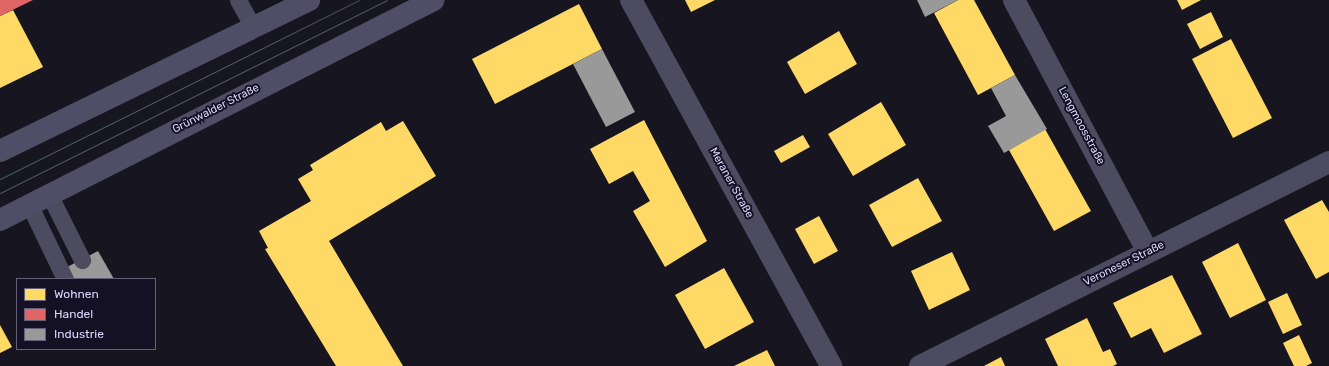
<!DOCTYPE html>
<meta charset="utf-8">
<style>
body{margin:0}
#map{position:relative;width:1329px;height:366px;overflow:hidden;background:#171520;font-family:Rubik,sans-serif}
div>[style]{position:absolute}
.homes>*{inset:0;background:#ffd966}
.shops>*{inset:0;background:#e06666}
.industry>*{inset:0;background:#999}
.lane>*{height:17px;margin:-8.5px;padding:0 8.5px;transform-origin:8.5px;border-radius:8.5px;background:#4c4b60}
.street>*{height:22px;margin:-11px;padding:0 11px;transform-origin:11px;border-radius:11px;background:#4c4b60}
.secondary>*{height:22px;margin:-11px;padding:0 11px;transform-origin:11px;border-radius:11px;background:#4f4e66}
.tram>*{height:1px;margin:-0.5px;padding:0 0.5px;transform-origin:0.5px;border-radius:0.5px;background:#465967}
span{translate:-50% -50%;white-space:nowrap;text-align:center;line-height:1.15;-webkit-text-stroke:4px #141124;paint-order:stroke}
.street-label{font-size:11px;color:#dbd7fc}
.legend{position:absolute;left:16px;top:278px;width:140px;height:72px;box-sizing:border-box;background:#141124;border:1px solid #64607a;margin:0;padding:5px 7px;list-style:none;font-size:12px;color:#dbd7fc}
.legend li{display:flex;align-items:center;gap:8px;height:20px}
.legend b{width:20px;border:1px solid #64607a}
</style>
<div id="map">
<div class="homes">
<div style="clip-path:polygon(685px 0,715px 0,691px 12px)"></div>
<div style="clip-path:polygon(958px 0,974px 0,1015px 75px,978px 95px,934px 13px)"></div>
<div style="clip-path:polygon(1177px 0,1201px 0,1182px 10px)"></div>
<div style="clip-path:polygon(579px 4px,602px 49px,495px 104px,472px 59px)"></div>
<div style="clip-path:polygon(13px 10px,43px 67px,0 88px,0 16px)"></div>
<div style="clip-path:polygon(1211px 12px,1223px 37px,1200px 49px,1187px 24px)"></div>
<div style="clip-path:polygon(839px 31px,857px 64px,805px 94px,787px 62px)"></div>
<div style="clip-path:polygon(1231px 39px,1272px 118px,1233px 138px,1192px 59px)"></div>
<div style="clip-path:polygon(881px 102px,906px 145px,853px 176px,828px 134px)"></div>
<div style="clip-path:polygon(644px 120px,707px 241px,665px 267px,633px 211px,650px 201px,633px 171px,609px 184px,590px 149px)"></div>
<div style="clip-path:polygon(403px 121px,436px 176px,329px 241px,403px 366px,336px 366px,265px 249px,268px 248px,259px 231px,311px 201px,298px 179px,313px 170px,310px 165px,381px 122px,386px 131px)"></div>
<div style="clip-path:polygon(1045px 129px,1091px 211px,1054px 231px,1009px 150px)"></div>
<div style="clip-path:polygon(803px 135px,810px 147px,781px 163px,774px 151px)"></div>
<div style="clip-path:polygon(918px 178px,942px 221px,892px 247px,869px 205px)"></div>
<div style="clip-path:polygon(1322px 200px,1329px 212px,1329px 272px,1316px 279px,1284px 220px)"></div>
<div style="clip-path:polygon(819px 216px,838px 251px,814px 264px,795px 229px)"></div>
<div style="clip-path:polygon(1238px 243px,1266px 300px,1230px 318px,1202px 262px)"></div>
<div style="clip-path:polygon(952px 252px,970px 290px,929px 310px,911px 271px)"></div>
<div style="clip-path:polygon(724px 268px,754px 322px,705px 349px,675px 295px)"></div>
<div style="clip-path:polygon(1172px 275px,1202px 334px,1164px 353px,1151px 328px,1131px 338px,1113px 303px)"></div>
<div style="clip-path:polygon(1287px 293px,1302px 325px,1283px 334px,1268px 302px)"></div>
<div style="clip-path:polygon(1087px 318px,1103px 352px,1110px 349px,1117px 364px,1113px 366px,1058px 366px,1045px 339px)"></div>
<div style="clip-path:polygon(0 325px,12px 347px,0 353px)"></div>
<div style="clip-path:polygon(1299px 335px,1312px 363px,1306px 366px,1294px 366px,1283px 343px)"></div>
<div style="clip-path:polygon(767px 350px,775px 366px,734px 366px)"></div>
<div style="clip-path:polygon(1001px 357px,1005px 366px,984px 366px)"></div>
</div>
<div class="shops">
<div style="clip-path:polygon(0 0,33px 0,0 16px)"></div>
</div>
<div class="industry">
<div style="clip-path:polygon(917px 0,958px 0,925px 17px)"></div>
<div style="clip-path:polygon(602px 49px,635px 112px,606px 127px,573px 64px)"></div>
<div style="clip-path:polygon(1015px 75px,1047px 129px,1004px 153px,988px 126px,1006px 116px,991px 88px)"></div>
<div style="clip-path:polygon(98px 251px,114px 279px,74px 279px,67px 267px)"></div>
</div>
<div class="lane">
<div style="left:238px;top:0;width:31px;rotate:61deg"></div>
<div style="left:49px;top:194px;width:74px;rotate:63.4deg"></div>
<div style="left:29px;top:204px;width:83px;rotate:64.4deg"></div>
</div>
<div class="street">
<div style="left:631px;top:0;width:417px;rotate:61.3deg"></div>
<div style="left:1014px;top:0;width:285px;rotate:62deg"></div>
<div style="left:920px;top:366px;width:457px;rotate:-26.5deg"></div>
</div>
<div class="secondary">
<div style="left:0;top:151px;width:344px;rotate:-26deg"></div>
<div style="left:0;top:220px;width:486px;rotate:-26.9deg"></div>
</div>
<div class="tram">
<div style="left:0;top:179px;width:401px;rotate:-26.5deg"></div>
<div style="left:0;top:193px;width:432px;rotate:-26.5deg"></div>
</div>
<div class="street-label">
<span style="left:216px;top:109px;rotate:-27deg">Grünwalder Straße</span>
<span style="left:1081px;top:126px;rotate:62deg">Lengmoosstraße</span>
<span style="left:731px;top:183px;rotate:61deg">Meraner Straße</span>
<span style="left:1124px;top:264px;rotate:-26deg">Veroneser Straße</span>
</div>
<ul class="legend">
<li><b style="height:11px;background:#ffd966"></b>Wohnen</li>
<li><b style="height:11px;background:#e06666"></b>Handel</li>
<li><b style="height:11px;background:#999"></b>Industrie</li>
</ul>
</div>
